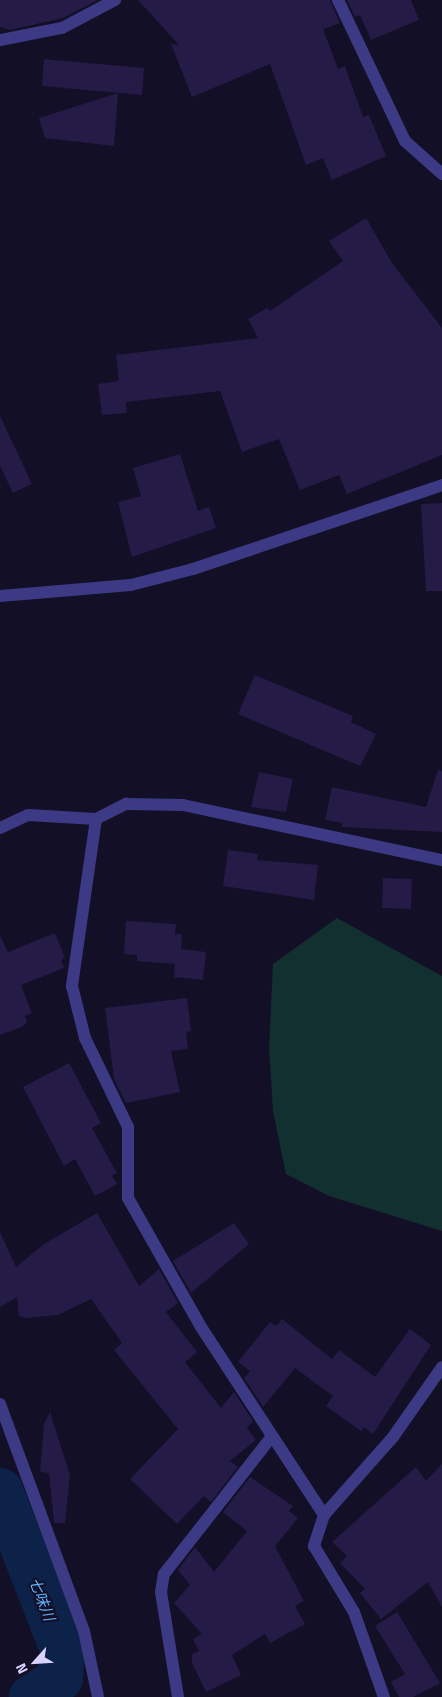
<!DOCTYPE html>
<meta charset="utf-8">
<style>
body{margin:0}
#map{position:relative;width:442px;height:1697px;overflow:hidden;background:#130f26;font-family:"Titillium Web","Noto Sans JP",sans-serif}
div>[style]{position:absolute}
.green>*{inset:0;background:#12302f}
.river>*{height:45px;margin:-22.5px;padding:0 22.5px;transform-origin:22.5px;border-radius:22.5px;background:#0c2248}
.building>*{inset:0;background:#241b47}
.minor>*{height:12px;margin:-6px;padding:0 6px;transform-origin:6px;border-radius:6px;background:#3d3a85}
span{translate:-50% -50%;white-space:nowrap;text-align:center;line-height:1.15;-webkit-text-stroke:4px #130f26;paint-order:stroke}
.water-label{font-size:15px;color:#62b6ff;font-style:italic}
.north{position:absolute;left:10px;top:1637px;width:50px;height:50px;-webkit-text-stroke:4px #130f26;paint-order:stroke;rotate:244deg;font-size:14px;font-weight:700;line-height:20px;text-align:center;color:#d9d4ff}
.north::after{content:'';display:block;margin:auto;width:18px;height:22px;background:#d9d4ff;clip-path:polygon(50% 0,100% 100%,50% 72%,0 100%)}
</style>
<div id="map">
<div class="green">
<div style="clip-path:polygon(337px 918px,442px 976px,442px 1231px,329px 1196px,286px 1174px,273px 1111px,269px 1047px,273px 964px)"></div>
</div>
<div class="river">
<div style="left:0;top:1490px;width:171px;rotate:68.7deg"></div>
<div style="left:62px;top:1649px;width:29px;rotate:94deg"></div>
<div style="left:60px;top:1678px;width:35px;rotate:147deg"></div>
</div>
<div class="building">
<div style="clip-path:polygon(0 0,98px 0,63px 18px,10px 30px,0 27px)"></div>
<div style="clip-path:polygon(138px 0,330px 0,340px 23px,323px 29px,338px 69px,345px 66px,363px 117px,369px 115px,386px 156px,332px 180px,323px 158px,306px 165px,270px 64px,192px 97px,171px 44px,179px 45px)"></div>
<div style="clip-path:polygon(347px 0,411px 0,419px 20px,371px 40px,360px 15px,355px 17px)"></div>
<div style="clip-path:polygon(44px 59px,144px 68px,142px 95px,42px 86px)"></div>
<div style="clip-path:polygon(118px 93px,114px 146px,45px 138px,39px 118px)"></div>
<div style="clip-path:polygon(366px 218px,392px 263px,442px 328px,442px 455px,347px 494px,339px 475px,300px 490px,279px 439px,242px 452px,220px 391px,126px 402px,127px 413px,102px 415px,98px 384px,119px 381px,116px 355px,258px 338px,248px 319px,267px 308px,270px 311px,343px 261px,329px 241px)"></div>
<div style="clip-path:polygon(0 416px,32px 484px,13px 493px,0 466px)"></div>
<div style="clip-path:polygon(180px 454px,198px 511px,209px 507px,216px 528px,132px 557px,118px 502px,141px 496px,133px 468px)"></div>
<div style="clip-path:polygon(442px 503px,442px 591px,426px 591px,421px 504px)"></div>
<div style="clip-path:polygon(255px 675px,353px 716px,351px 722px,376px 734px,360px 766px,238px 714px)"></div>
<div style="clip-path:polygon(438px 770px,442px 771px,442px 832px,342px 827px,342px 823px,325px 820px,332px 787px,426px 807px)"></div>
<div style="clip-path:polygon(259px 772px,293px 779px,286px 812px,251px 807px)"></div>
<div style="clip-path:polygon(228px 850px,258px 854px,257px 860px,318px 865px,314px 900px,223px 886px)"></div>
<div style="clip-path:polygon(383px 878px,412px 879px,411px 909px,382px 908px)"></div>
<div style="clip-path:polygon(126px 921px,176px 924px,175px 934px,182px 934px,181px 949px,206px 952px,203px 980px,174px 977px,175px 964px,137px 961px,137px 955px,124px 954px)"></div>
<div style="clip-path:polygon(55px 933px,65px 958px,61px 960px,64px 968px,21px 985px,32px 1013px,25px 1016px,27px 1022px,22px 1027px,0 1035px,0 935px,8px 952px)"></div>
<div style="clip-path:polygon(187px 998px,191px 1031px,186px 1032px,188px 1049px,171px 1051px,180px 1092px,126px 1103px,114px 1079px,105px 1008px)"></div>
<div style="clip-path:polygon(69px 1063px,101px 1123px,92px 1128px,117px 1173px,112px 1176px,117px 1184px,95px 1196px,75px 1159px,64px 1166px,23px 1087px)"></div>
<div style="clip-path:polygon(97px 1213px,139px 1286px,159px 1269px,178px 1303px,166px 1312px,197px 1352px,185px 1362px,221px 1408px,234px 1392px,253px 1421px,247px 1428px,256px 1440px,230px 1461px,238px 1467px,211px 1502px,204px 1496px,177px 1524px,130px 1479px,178px 1429px,114px 1350px,122px 1343px,91px 1299px,58px 1315px,26px 1318px,19px 1316px,17px 1297px,0 1307px,0 1232px,16px 1267px,44px 1244px)"></div>
<div style="clip-path:polygon(234px 1223px,249px 1244px,191px 1293px,173px 1261px)"></div>
<div style="clip-path:polygon(282px 1319px,332px 1359px,339px 1350px,375px 1377px,410px 1329px,431px 1345px,373px 1434px,364px 1427px,361px 1431px,326px 1406px,333px 1396px,295px 1368px,263px 1407px,244px 1378px,250px 1371px,238px 1362px,270px 1322px,276px 1326px)"></div>
<div style="clip-path:polygon(50px 1412px,70px 1475px,65px 1523px,54px 1523px,49px 1473px,40px 1472px,44px 1424px)"></div>
<div style="clip-path:polygon(442px 1464px,442px 1607px,428px 1582px,381px 1619px,360px 1593px,365px 1589px,340px 1563px,347px 1556px,332px 1542px,416px 1467px,426px 1481px)"></div>
<div style="clip-path:polygon(250px 1477px,293px 1506px,289px 1511px,298px 1518px,275px 1546px,304px 1601px,295px 1606px,305px 1624px,270px 1643px,265px 1634px,232px 1655px,241px 1675px,206px 1692px,192px 1663px,192px 1654px,199px 1651px,193px 1639px,202px 1634px,174px 1603px,190px 1585px,178px 1570px,195px 1547px,214px 1572px,247px 1531px,223px 1512px)"></div>
<div style="clip-path:polygon(397px 1612px,440px 1683px,413px 1697px,399px 1697px,391px 1682px,405px 1674px,375px 1626px)"></div>
</div>
<div class="minor">
<div style="left:338px;top:0;width:156px;rotate:64.6deg"></div>
<div style="left:405px;top:141px;width:50px;rotate:41.7deg"></div>
<div style="left:0;top:40px;width:63px;rotate:-11deg"></div>
<div style="left:62px;top:28px;width:60px;rotate:-27.8deg"></div>
<div style="left:0;top:596px;width:131px;rotate:-4.8deg"></div>
<div style="left:131px;top:585px;width:64px;rotate:-14.5deg"></div>
<div style="left:193px;top:569px;width:263px;rotate:-18.6deg"></div>
<div style="left:96px;top:819px;width:169px;rotate:98.2deg"></div>
<div style="left:72px;top:986px;width:54px;rotate:76deg"></div>
<div style="left:85px;top:1038px;width:99px;rotate:64.2deg"></div>
<div style="left:128px;top:1127px;width:71px;rotate:90deg"></div>
<div style="left:128px;top:1198px;width:148px;rotate:60.5deg"></div>
<div style="left:201px;top:1327px;width:225px;rotate:56.8deg"></div>
<div style="left:324px;top:1515px;width:33px;rotate:108deg"></div>
<div style="left:314px;top:1546px;width:77px;rotate:58.8deg"></div>
<div style="left:354px;top:1612px;width:90px;rotate:70.6deg"></div>
<div style="left:0;top:828px;width:31px;rotate:-25deg"></div>
<div style="left:28px;top:815px;width:68px;rotate:3.4deg"></div>
<div style="left:96px;top:819px;width:34px;rotate:-27deg"></div>
<div style="left:126px;top:804px;width:57px;rotate:1deg"></div>
<div style="left:183px;top:805px;width:265px;rotate:12deg"></div>
<div style="left:0;top:1404px;width:242px;rotate:69.7deg"></div>
<div style="left:84px;top:1631px;width:67px;rotate:78deg"></div>
<div style="left:324px;top:1515px;width:104px;rotate:-48.5deg"></div>
<div style="left:393px;top:1437px;width:85px;rotate:-55deg"></div>
<div style="left:178px;top:1697px;width:106px;rotate:-99.2deg"></div>
<div style="left:161px;top:1592px;width:18px;rotate:-81deg"></div>
<div style="left:164px;top:1574px;width:172px;rotate:-51.9deg"></div>
</div>
<div class="water-label">
<span style="left:42px;top:1599px;rotate:69deg">七味川</span>
</div>
<div class="north">N</div>
</div>
